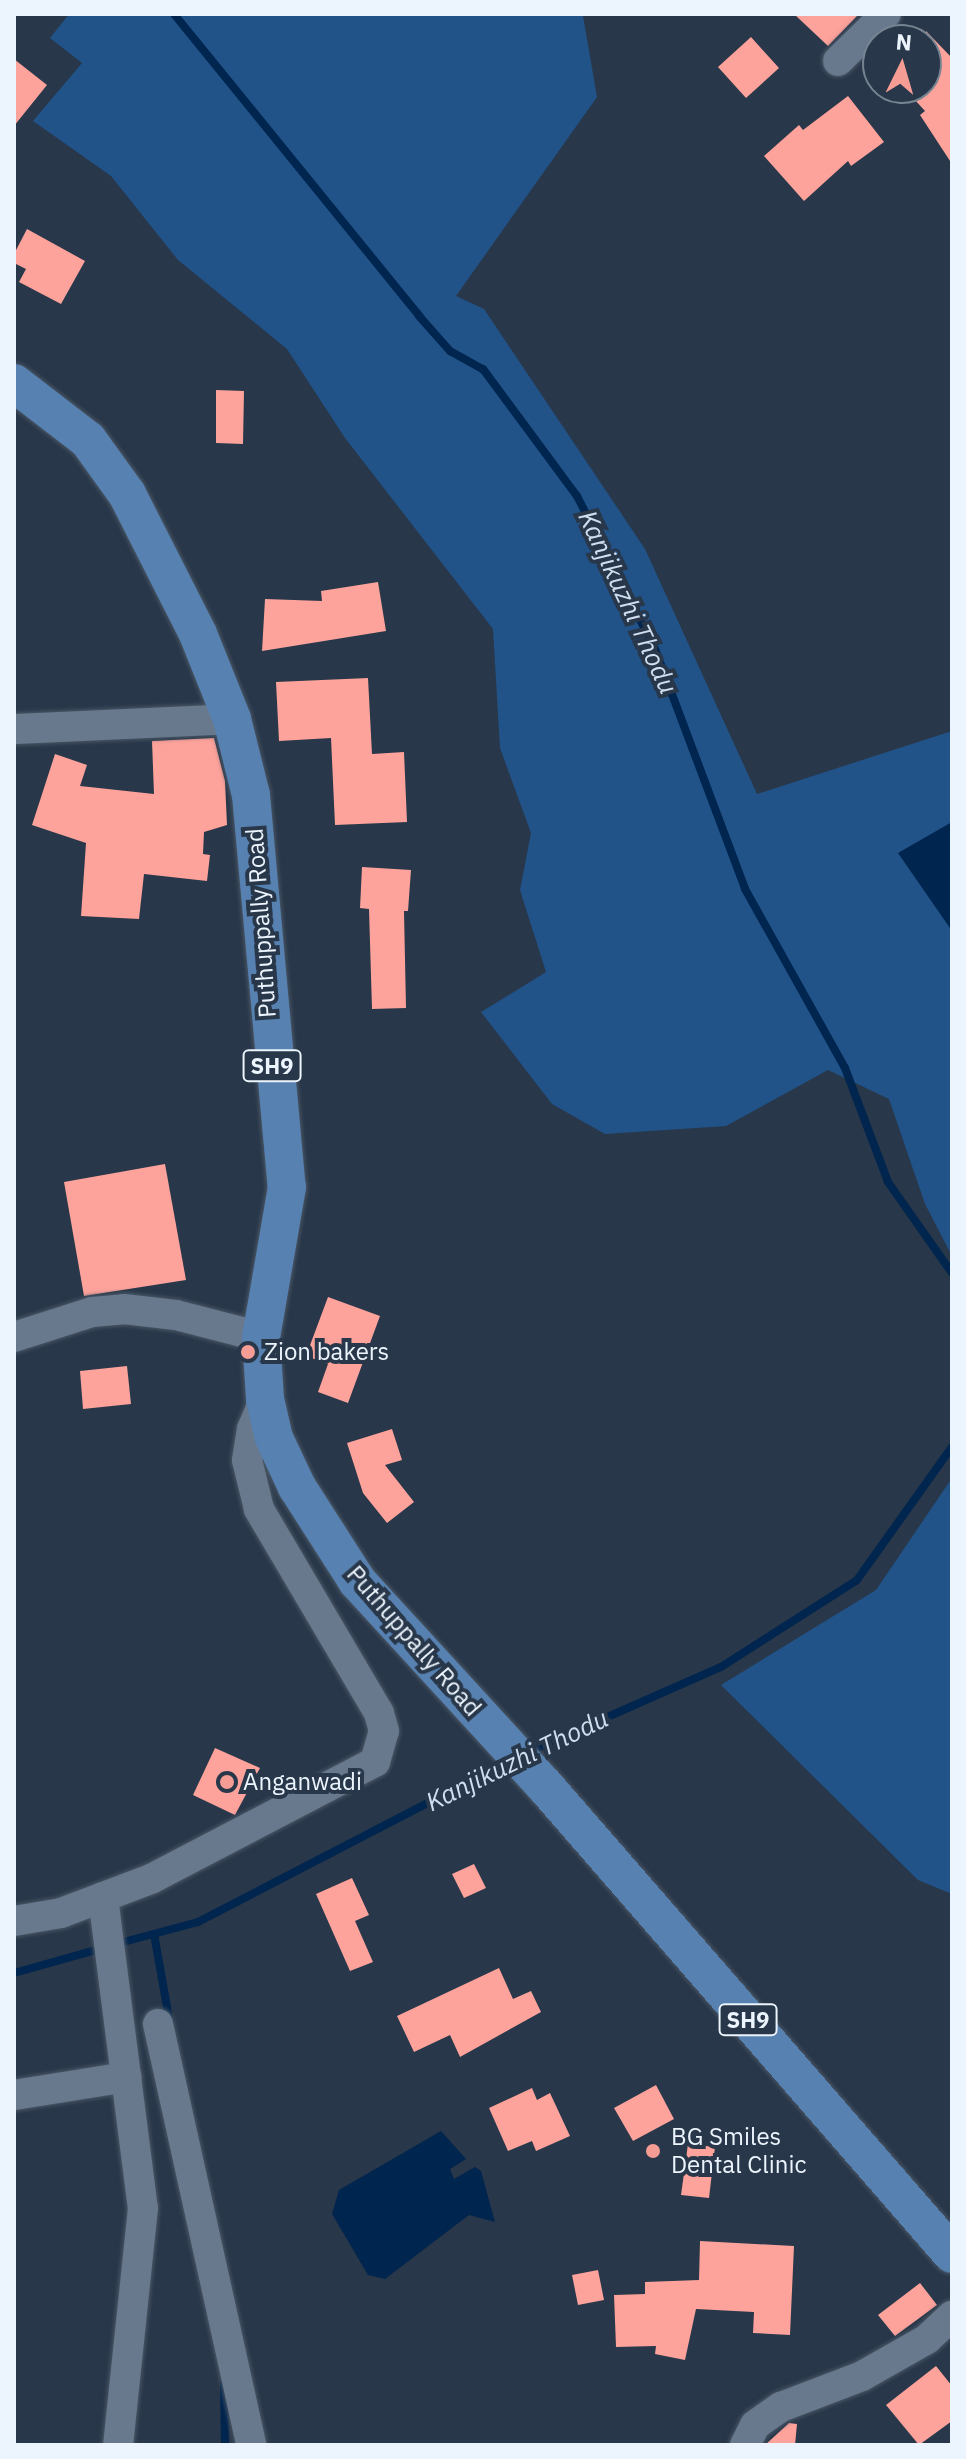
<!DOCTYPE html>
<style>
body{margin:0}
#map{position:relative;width:966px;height:2459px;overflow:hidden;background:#283749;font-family:"IBM Plex Sans",sans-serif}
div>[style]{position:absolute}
.green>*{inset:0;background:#215389}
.water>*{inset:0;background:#00254e}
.stream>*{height:8px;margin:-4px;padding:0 4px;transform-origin:4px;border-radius:4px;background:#00254e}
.building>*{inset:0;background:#fda39b}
.roads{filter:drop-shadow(0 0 2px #495665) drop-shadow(0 0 2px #495665)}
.minor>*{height:30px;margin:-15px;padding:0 15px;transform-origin:15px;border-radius:15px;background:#68798e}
.major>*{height:38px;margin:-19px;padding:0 19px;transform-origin:19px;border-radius:19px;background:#5781b1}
.dots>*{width:22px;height:22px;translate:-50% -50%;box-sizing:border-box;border:4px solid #283749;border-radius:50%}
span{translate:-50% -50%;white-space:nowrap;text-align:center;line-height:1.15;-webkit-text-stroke:8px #283749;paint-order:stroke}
.shield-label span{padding:2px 6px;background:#283749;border:2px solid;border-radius:6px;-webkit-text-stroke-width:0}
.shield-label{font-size:22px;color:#ecf4fd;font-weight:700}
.street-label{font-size:24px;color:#ecf4fd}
.poi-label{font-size:24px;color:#ecf4fd}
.left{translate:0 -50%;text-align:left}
.water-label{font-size:26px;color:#d0deef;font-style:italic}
.frame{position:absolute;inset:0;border:16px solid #ecf4fd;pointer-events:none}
.north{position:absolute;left:862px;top:24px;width:80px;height:80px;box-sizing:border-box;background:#283749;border:2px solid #768391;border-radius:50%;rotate:5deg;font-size:22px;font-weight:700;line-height:32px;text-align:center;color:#ecf4fd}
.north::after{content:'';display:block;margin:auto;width:28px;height:36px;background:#f59c94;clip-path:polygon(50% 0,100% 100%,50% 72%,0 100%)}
</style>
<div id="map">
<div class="green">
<div style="clip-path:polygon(69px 14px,583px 16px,597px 97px,456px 296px,484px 309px,645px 549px,757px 794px,952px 731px,952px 1256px,925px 1204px,889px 1099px,828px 1070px,726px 1126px,605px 1134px,552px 1104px,481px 1012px,546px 972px,520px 890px,531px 833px,500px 748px,493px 629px,345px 438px,287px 349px,178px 260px,111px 176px,33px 121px,82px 63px,50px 38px)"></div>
<div style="clip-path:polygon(952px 1478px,952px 1894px,918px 1880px,721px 1685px,876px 1590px)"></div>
</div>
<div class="water">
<div style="clip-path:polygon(952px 822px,952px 931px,898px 853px)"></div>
<div style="clip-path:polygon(441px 2131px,466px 2159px,450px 2169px,454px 2179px,475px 2167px,481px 2171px,495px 2222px,469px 2215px,385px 2279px,368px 2275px,332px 2214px,339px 2190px)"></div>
</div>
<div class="stream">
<div style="left:174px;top:14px;width:389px;rotate:50.9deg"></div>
<div style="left:419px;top:316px;width:47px;rotate:48.5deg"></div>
<div style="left:450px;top:351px;width:38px;rotate:29deg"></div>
<div style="left:483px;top:369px;width:158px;rotate:53.5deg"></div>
<div style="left:577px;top:496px;width:172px;rotate:63deg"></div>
<div style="left:655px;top:649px;width:256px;rotate:69.4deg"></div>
<div style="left:745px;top:889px;width:205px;rotate:60.8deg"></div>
<div style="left:845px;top:1068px;width:122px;rotate:69.3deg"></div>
<div style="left:888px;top:1182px;width:111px;rotate:54.9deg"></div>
<div style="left:528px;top:1752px;width:211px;rotate:-23.8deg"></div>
<div style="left:721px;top:1667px;width:161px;rotate:-32.6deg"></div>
<div style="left:857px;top:1580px;width:163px;rotate:-54.5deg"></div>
<div style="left:154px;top:1934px;width:91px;rotate:79.9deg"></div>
<div style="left:116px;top:1944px;width:85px;rotate:-15deg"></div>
<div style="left:198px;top:1922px;width:350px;rotate:-27.4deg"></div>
<div style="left:14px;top:1973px;width:92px;rotate:-15.7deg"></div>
<div style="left:224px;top:2384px;width:61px;rotate:89.1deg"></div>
</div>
<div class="building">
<div style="clip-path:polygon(794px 14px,859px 14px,828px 46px)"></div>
<div style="clip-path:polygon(926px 31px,952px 58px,952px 164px,920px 115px,925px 111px,904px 88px,926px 88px)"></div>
<div style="clip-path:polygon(751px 37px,779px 68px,746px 98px,718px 67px)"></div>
<div style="clip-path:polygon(14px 59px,47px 85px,14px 126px)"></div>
<div style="clip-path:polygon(848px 96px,884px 142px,851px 166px,848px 161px,804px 201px,764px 156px,799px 125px,803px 130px)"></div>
<div style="clip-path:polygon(27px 229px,85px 261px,61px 304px,19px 282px,26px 269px,14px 263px,14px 254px)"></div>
<div style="clip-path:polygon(216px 390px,244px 391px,243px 444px,216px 443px)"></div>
<div style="clip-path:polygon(378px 582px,386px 631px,262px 651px,265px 599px,322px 601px,321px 591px)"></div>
<div style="clip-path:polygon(368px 678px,372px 754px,404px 752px,407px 822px,335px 825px,331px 738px,279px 741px,276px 682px)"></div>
<div style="clip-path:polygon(214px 738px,225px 781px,227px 825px,204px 832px,203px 854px,210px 855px,207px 881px,144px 874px,139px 919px,81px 916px,86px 843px,32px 825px,55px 754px,87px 765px,80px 786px,154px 794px,152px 741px)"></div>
<div style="clip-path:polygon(362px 867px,411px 870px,408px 911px,404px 911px,406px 1008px,372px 1009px,369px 909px,360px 908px)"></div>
<div style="clip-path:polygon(165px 1164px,186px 1280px,84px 1296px,64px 1182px)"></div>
<div style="clip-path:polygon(328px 1297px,380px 1316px,348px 1403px,318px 1392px,328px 1364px,306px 1356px)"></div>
<div style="clip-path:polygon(127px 1366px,131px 1404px,83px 1409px,80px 1371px)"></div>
<div style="clip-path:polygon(392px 1429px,402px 1460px,385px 1465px,414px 1502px,387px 1523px,363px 1493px,347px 1443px)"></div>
<div style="clip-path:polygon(215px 1748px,260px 1768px,235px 1815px,193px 1795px)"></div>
<div style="clip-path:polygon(474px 1864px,486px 1888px,464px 1898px,452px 1874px)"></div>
<div style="clip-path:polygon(352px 1878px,369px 1915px,355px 1921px,373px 1962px,350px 1971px,316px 1894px)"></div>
<div style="clip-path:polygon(499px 1968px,513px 1999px,531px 1991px,541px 2012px,460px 2057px,450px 2035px,414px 2052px,397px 2016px)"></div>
<div style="clip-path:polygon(656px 2085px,674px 2119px,633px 2141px,614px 2108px)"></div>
<div style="clip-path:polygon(532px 2088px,537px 2100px,550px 2093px,570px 2136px,536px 2151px,532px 2141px,508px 2151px,489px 2108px)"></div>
<div style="clip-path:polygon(688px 2144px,715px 2147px,709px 2198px,681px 2195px)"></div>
<div style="clip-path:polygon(700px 2241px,794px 2246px,790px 2335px,753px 2333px,754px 2312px,696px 2309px,685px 2360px,655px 2354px,656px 2346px,616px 2347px,614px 2295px,645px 2294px,645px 2282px,699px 2280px)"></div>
<div style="clip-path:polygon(598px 2270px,604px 2300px,578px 2305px,572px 2275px)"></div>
<div style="clip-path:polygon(920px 2283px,937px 2305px,895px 2336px,878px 2315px)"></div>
<div style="clip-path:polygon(936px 2366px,952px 2386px,952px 2421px,919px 2445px,886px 2405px)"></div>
<div style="clip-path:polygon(789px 2423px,797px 2424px,795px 2445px,765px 2445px)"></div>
</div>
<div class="roads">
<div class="minor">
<div style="left:838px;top:61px;width:67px;rotate:-44.4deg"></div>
<div style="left:14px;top:729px;width:218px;rotate:-2.6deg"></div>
<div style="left:14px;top:1337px;width:82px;rotate:-17.8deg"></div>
<div style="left:92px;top:1312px;width:32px;rotate:-5deg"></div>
<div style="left:124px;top:1309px;width:52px;rotate:6.6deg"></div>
<div style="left:176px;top:1315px;width:88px;rotate:14.5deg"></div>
<div style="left:103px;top:1897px;width:314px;rotate:82.7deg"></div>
<div style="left:143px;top:2208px;width:238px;rotate:96deg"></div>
<div style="left:14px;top:1921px;width:48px;rotate:-9.7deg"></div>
<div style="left:61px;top:1913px;width:96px;rotate:-20.7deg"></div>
<div style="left:151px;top:1879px;width:253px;rotate:-27.6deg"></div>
<div style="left:375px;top:1762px;width:32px;rotate:-74deg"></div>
<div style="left:384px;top:1731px;width:19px;rotate:-106deg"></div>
<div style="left:379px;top:1713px;width:237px;rotate:-120.5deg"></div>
<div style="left:259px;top:1509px;width:50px;rotate:-103.8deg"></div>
<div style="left:247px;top:1460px;width:31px;rotate:-81deg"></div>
<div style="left:252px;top:1429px;width:33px;rotate:-67deg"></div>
<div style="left:158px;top:2024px;width:431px;rotate:77.5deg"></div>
<div style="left:14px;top:2095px;width:114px;rotate:-9.1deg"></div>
<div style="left:745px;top:2445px;width:22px;rotate:-63deg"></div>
<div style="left:755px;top:2425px;width:32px;rotate:-35deg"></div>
<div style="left:781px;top:2407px;width:87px;rotate:-20.9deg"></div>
<div style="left:862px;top:2376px;width:75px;rotate:-29.6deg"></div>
<div style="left:927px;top:2339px;width:34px;rotate:-43deg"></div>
</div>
<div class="major">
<div style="left:14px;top:383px;width:93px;rotate:37.6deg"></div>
<div style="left:88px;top:440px;width:67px;rotate:54.2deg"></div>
<div style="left:127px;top:494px;width:157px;rotate:63.1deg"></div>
<div style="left:198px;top:634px;width:92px;rotate:68.2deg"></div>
<div style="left:232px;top:719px;width:78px;rotate:76deg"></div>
<div style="left:251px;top:795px;width:394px;rotate:84.8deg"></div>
<div style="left:287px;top:1187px;width:152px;rotate:99.8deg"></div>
<div style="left:261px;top:1337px;width:62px;rotate:86.3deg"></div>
<div style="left:265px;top:1399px;width:40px;rotate:77deg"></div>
<div style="left:274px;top:1438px;width:54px;rotate:64.9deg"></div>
<div style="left:297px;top:1487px;width:112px;rotate:57.4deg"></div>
<div style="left:357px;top:1581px;width:278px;rotate:47.5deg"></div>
<div style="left:545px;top:1786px;width:620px;rotate:48.99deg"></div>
</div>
</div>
<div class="dots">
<div style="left:248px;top:1352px;background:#f59c94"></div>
<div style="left:227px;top:1782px;background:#f59c94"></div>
<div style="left:653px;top:2151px;background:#f59c94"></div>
</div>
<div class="shield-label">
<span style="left:272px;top:1066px">SH9</span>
<span style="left:748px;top:2020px">SH9</span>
</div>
<div class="street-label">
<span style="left:261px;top:923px;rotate:-94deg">Puthuppally Road</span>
<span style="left:414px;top:1641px;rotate:49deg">Puthuppally Road</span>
</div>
<div class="poi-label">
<span class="left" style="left:264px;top:1352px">Zion bakers</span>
<span class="left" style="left:243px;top:1782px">Anganwadi</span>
<span class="left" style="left:671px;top:2151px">BG Smiles<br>Dental Clinic</span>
</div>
<div class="water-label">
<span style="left:628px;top:602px;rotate:65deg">Kanjikuzhi Thodu</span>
<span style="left:517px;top:1760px;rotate:-26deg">Kanjikuzhi Thodu</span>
</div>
<div class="frame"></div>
<div class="north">N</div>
</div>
